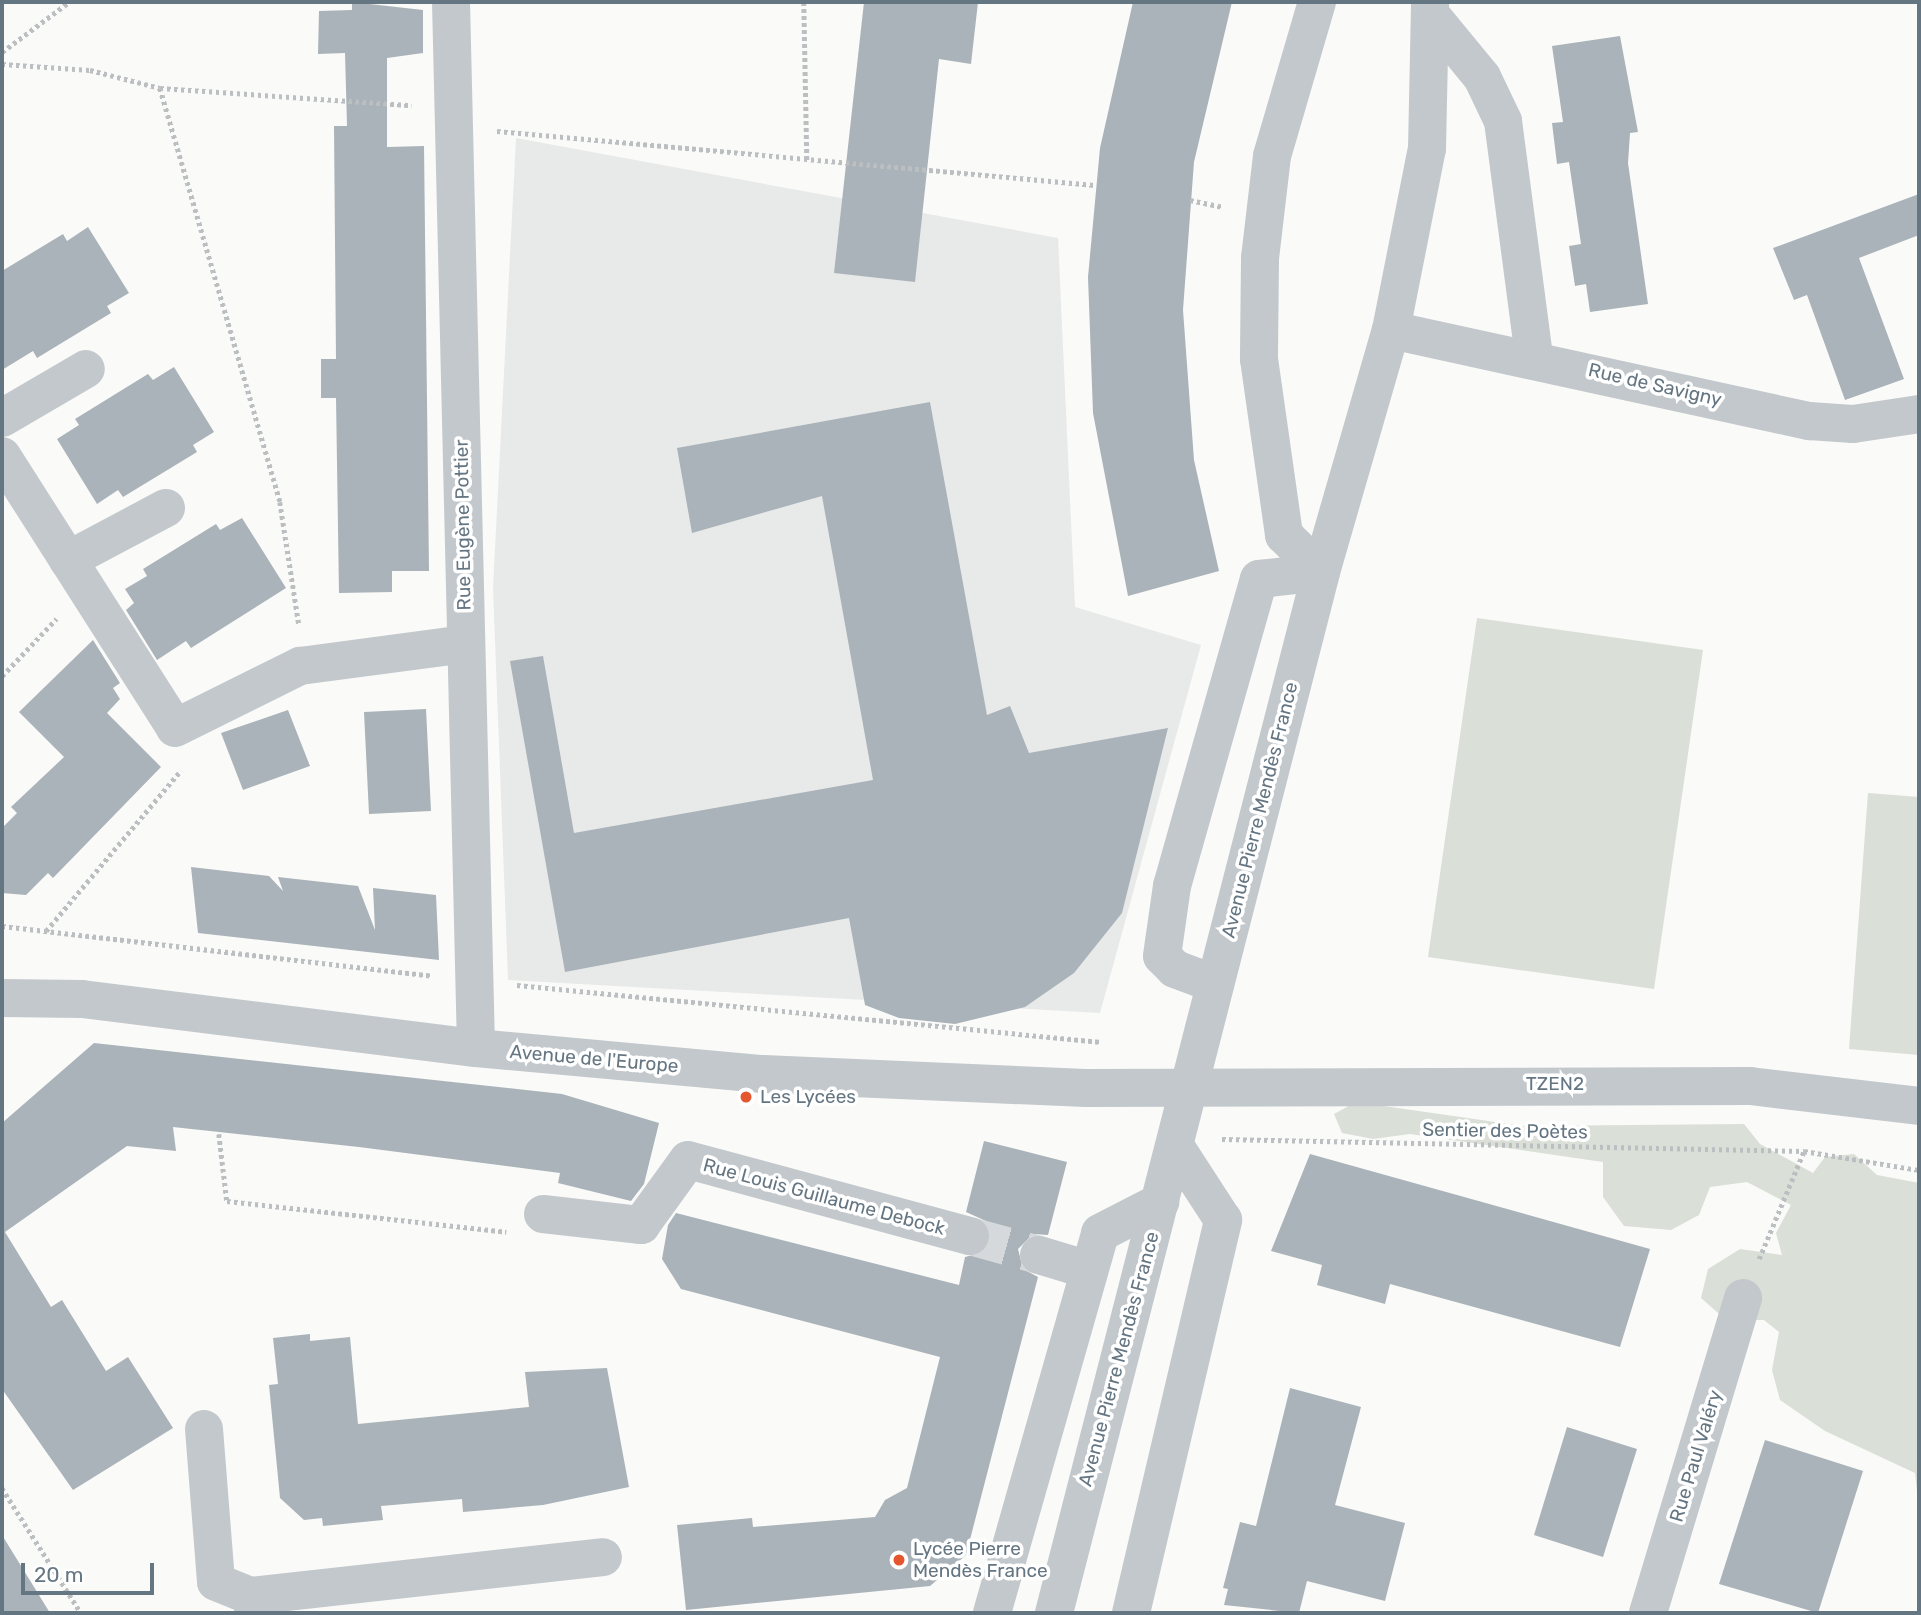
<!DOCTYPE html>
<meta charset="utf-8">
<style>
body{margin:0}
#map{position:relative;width:1921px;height:1615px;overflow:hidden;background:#fafaf8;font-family:Rubik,sans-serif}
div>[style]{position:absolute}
.built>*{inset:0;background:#e8e9e9}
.green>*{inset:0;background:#dadfd7}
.building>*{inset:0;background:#aab3b9}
.minor-tunnel>*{height:38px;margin-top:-19px;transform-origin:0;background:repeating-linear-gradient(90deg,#d5d9db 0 38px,transparent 0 57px)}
.path>*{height:4.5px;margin-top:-2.25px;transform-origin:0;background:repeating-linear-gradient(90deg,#bbbfc2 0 3.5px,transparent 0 7px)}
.minor>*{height:38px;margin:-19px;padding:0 19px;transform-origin:19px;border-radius:19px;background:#c3c8cc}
.dots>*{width:19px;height:19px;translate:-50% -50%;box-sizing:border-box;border:4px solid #fff;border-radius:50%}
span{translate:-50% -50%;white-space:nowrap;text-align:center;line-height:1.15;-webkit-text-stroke:7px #fff;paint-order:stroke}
.street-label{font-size:19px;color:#657683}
.poi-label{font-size:19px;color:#657683}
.left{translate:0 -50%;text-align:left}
.frame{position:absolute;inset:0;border:4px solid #657683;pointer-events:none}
.scale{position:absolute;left:21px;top:1563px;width:133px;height:32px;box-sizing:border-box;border:4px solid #657683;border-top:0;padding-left:9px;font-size:21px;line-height:24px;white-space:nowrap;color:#657683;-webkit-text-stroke:5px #fff;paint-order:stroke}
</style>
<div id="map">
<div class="built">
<div style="clip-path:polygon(516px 138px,1058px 238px,1075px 607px,1201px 645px,1100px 1013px,508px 980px,493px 588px)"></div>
</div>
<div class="green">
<div style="clip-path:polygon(1477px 618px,1703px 650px,1654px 989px,1428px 957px)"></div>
<div style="clip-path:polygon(1868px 793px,1919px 797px,1919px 1055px,1849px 1049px)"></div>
<div style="clip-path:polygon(1356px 1102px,1523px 1126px,1744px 1124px,1760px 1144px,1813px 1173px,1825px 1157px,1854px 1154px,1877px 1175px,1919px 1183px,1919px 1510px,1915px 1473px,1825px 1431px,1780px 1400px,1772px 1370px,1779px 1332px,1764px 1320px,1726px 1320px,1701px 1298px,1708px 1269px,1740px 1249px,1782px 1255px,1776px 1233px,1791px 1205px,1747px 1182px,1710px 1187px,1699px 1215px,1671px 1230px,1624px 1226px,1603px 1197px,1603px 1162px,1410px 1134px,1373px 1139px,1342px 1133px,1334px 1114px)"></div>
</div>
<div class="building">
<div style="clip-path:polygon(352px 2px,423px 10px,423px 53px,387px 58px,387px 147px,424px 146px,429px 571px,392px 571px,392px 592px,339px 593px,336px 398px,321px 398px,321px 359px,336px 359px,334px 126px,347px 126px,345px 53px,318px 54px,319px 11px,352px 10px)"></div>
<div style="clip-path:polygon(864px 2px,978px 2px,971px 64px,939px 59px,915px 282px,834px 273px)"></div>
<div style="clip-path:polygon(1133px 2px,1232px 2px,1194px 162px,1183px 310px,1194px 460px,1219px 571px,1128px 596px,1093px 413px,1088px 277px,1100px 148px)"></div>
<div style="clip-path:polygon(1620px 36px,1638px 132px,1630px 133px,1628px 163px,1648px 304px,1590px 312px,1586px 284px,1575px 286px,1569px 246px,1581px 244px,1569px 162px,1557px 164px,1552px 123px,1563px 122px,1552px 46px)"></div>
<div style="clip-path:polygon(1919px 194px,1919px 235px,1859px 258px,1904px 379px,1845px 400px,1807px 295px,1794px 300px,1773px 248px)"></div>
<div style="clip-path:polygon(88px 227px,129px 293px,107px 306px,111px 313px,37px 358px,33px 351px,2px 370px,2px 271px,63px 234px,67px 241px)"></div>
<div style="clip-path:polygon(174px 367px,214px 432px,193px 445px,197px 452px,123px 497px,118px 490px,97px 504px,57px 439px,79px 425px,75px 419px,148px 374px,153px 380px)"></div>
<div style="clip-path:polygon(930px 402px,987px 715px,1010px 706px,1029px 753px,1168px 728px,1122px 913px,1074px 973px,1025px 1007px,955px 1024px,899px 1018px,865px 1005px,849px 918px,565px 972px,510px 661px,543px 656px,574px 833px,873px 780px,822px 496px,692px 533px,677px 448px)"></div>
<div style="clip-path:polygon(242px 518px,286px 588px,191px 648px,186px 641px,157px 660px,126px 610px,134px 603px,125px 589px,147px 576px,143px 569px,216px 524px,220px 530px)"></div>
<div style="clip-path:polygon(93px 640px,120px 683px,113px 688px,120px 699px,107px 713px,161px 767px,53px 878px,48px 873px,26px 895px,2px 893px,2px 828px,17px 813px,11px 807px,64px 757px,19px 712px)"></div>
<div style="clip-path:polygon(426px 709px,431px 811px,369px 814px,364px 712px)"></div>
<div style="clip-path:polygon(288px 710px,310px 766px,243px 790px,221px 733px)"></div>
<div style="clip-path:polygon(191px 867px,269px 876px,283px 891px,278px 877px,358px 886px,375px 930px,373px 888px,436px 895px,439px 960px,198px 933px)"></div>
<div style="clip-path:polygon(94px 1043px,562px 1094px,659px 1123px,644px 1184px,631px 1201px,558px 1183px,560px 1173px,359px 1147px,173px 1127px,176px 1151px,127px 1146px,5px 1232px,51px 1307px,62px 1300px,106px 1371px,128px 1357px,173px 1428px,73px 1490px,2px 1389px,2px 1123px)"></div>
<div style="clip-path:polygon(984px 1141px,1067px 1162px,1048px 1235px,1033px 1234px,1018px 1249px,1023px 1269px,1038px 1277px,966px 1555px,930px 1586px,686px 1610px,677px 1525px,752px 1518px,753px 1527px,875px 1517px,885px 1500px,907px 1488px,940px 1357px,681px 1289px,662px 1259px,668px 1225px,676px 1213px,959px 1285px,965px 1257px,985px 1252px,991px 1241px,986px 1221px,966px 1212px)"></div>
<div style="clip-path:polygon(1310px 1154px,1650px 1249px,1620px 1347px,1390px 1284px,1385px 1304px,1317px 1285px,1322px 1265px,1271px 1251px)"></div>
<div style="clip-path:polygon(310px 1334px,310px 1341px,350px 1337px,358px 1424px,529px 1407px,525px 1372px,607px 1368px,629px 1487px,543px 1505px,463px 1512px,462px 1499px,381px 1506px,383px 1520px,323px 1526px,322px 1518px,304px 1520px,280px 1498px,269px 1385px,278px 1384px,273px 1338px)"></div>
<div style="clip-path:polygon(1290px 1388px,1361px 1407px,1335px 1505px,1405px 1523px,1385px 1601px,1307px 1581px,1299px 1613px,1224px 1605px,1228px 1589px,1223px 1588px,1240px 1522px,1256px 1526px)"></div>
<div style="clip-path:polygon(1567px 1427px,1637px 1449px,1603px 1557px,1534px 1535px)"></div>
<div style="clip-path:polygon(1765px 1440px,1863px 1471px,1818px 1613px,1719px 1584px)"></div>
<div style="clip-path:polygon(2px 1535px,50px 1613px,2px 1613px)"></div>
</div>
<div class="minor-tunnel">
<div style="left:970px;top:1236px;width:72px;rotate:15.4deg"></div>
</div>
<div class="path">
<div style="left:804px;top:2px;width:158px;rotate:88.9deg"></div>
<div style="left:2px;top:52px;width:84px;rotate:-36.7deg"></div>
<div style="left:2px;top:64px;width:88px;rotate:3.9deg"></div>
<div style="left:90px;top:70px;width:72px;rotate:14.4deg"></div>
<div style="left:160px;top:88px;width:252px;rotate:3.9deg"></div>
<div style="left:160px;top:88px;width:431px;rotate:73.8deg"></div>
<div style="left:280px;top:502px;width:124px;rotate:81.2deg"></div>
<div style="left:497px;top:131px;width:600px;rotate:5.16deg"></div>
<div style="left:1190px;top:200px;width:34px;rotate:12deg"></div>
<div style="left:2px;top:676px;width:79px;rotate:-46.5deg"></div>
<div style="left:2px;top:926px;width:433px;rotate:6.6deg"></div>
<div style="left:46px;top:931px;width:210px;rotate:-50deg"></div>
<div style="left:517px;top:985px;width:587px;rotate:5.57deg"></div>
<div style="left:219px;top:1134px;width:67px;rotate:83.2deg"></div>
<div style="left:227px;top:1201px;width:281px;rotate:6.3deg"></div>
<div style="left:1222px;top:1139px;width:582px;rotate:1.18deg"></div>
<div style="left:1804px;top:1151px;width:117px;rotate:9.4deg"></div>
<div style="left:1759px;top:1259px;width:117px;rotate:-67.4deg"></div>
<div style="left:2px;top:1488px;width:148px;rotate:57.7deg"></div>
</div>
<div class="minor">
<div style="left:451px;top:2px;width:1046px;rotate:88.63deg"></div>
<div style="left:1317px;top:2px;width:160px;rotate:106.3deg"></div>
<div style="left:1272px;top:156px;width:103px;rotate:96.7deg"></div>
<div style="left:1260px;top:258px;width:101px;rotate:90.6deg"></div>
<div style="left:1259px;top:359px;width:178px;rotate:81.9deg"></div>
<div style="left:1284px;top:535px;width:52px;rotate:45deg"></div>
<div style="left:1431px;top:15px;width:80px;rotate:50.6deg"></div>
<div style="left:1482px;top:77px;width:49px;rotate:64.5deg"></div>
<div style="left:1503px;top:121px;width:238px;rotate:82.5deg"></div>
<div style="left:1391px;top:330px;width:428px;rotate:12.3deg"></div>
<div style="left:1809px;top:421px;width:44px;rotate:3.9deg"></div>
<div style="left:1853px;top:424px;width:67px;rotate:-8.6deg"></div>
<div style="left:2px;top:418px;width:97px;rotate:-30.3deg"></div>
<div style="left:2px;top:456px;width:322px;rotate:57.5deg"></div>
<div style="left:175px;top:728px;width:140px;rotate:-26.4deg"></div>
<div style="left:300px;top:666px;width:166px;rotate:-7.6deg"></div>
<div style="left:68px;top:560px;width:111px;rotate:-28deg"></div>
<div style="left:1215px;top:984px;width:43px;rotate:-159.4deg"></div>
<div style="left:1175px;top:969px;width:18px;rotate:-135deg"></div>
<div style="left:1162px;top:956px;width:71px;rotate:-81.9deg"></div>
<div style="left:1172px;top:886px;width:319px;rotate:-74.2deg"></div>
<div style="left:1259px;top:579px;width:62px;rotate:-6.4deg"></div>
<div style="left:2px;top:998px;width:80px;rotate:0.7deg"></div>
<div style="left:82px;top:999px;width:397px;rotate:7.1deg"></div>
<div style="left:476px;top:1048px;width:288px;rotate:5.2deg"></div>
<div style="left:763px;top:1074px;width:323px;rotate:2.5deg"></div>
<div style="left:1086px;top:1088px;width:664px;rotate:-0.17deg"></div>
<div style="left:1750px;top:1086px;width:170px;rotate:6.7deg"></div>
<div style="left:543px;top:1214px;width:99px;rotate:6.4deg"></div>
<div style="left:641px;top:1225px;width:80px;rotate:-54.1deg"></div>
<div style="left:688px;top:1160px;width:292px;rotate:15.1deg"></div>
<div style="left:1039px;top:1255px;width:52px;rotate:16.7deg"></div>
<div style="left:204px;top:1429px;width:153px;rotate:85.5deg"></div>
<div style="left:216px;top:1582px;width:38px;rotate:22deg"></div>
<div style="left:254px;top:1613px;width:17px;rotate:-100deg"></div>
<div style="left:251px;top:1596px;width:354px;rotate:-6.3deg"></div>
<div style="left:992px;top:1613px;width:395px;rotate:-74.1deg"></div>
<div style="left:1100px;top:1233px;width:68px;rotate:-27.3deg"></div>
<div style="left:1054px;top:1613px;width:1075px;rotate:-75.61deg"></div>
<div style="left:1321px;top:572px;width:252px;rotate:-73.9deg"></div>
<div style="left:1391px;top:330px;width:185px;rotate:-78.8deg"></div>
<div style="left:1427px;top:149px;width:147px;rotate:-88.8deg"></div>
<div style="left:1131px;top:1613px;width:404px;rotate:-76.8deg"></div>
<div style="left:1223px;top:1220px;width:88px;rotate:-123deg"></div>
<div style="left:1648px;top:1613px;width:329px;rotate:-73.2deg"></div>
</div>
<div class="dots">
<div style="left:746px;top:1097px;background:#e4572e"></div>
<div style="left:899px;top:1560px;background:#e4572e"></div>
</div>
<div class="street-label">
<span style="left:1655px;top:385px;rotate:13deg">Rue de Savigny</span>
<span style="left:463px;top:525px;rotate:-91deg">Rue Eugène Pottier</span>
<span style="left:1260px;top:810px;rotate:-76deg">Avenue Pierre Mendès France</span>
<span style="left:594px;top:1059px;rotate:5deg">Avenue de l'Europe</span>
<span style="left:1555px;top:1084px">TZEN2</span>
<span style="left:1505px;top:1131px;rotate:1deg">Sentier des Poètes</span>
<span style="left:824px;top:1197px;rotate:15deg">Rue Louis Guillaume Debock</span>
<span style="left:1119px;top:1359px;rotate:-75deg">Avenue Pierre Mendès France</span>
<span style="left:1696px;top:1456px;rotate:-73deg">Rue Paul Valéry</span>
</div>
<div class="poi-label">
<span class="left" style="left:760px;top:1097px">Les Lycées</span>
<span class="left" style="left:913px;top:1560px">Lycée Pierre<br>Mendès France</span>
</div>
<div class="frame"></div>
<div class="scale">20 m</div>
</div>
